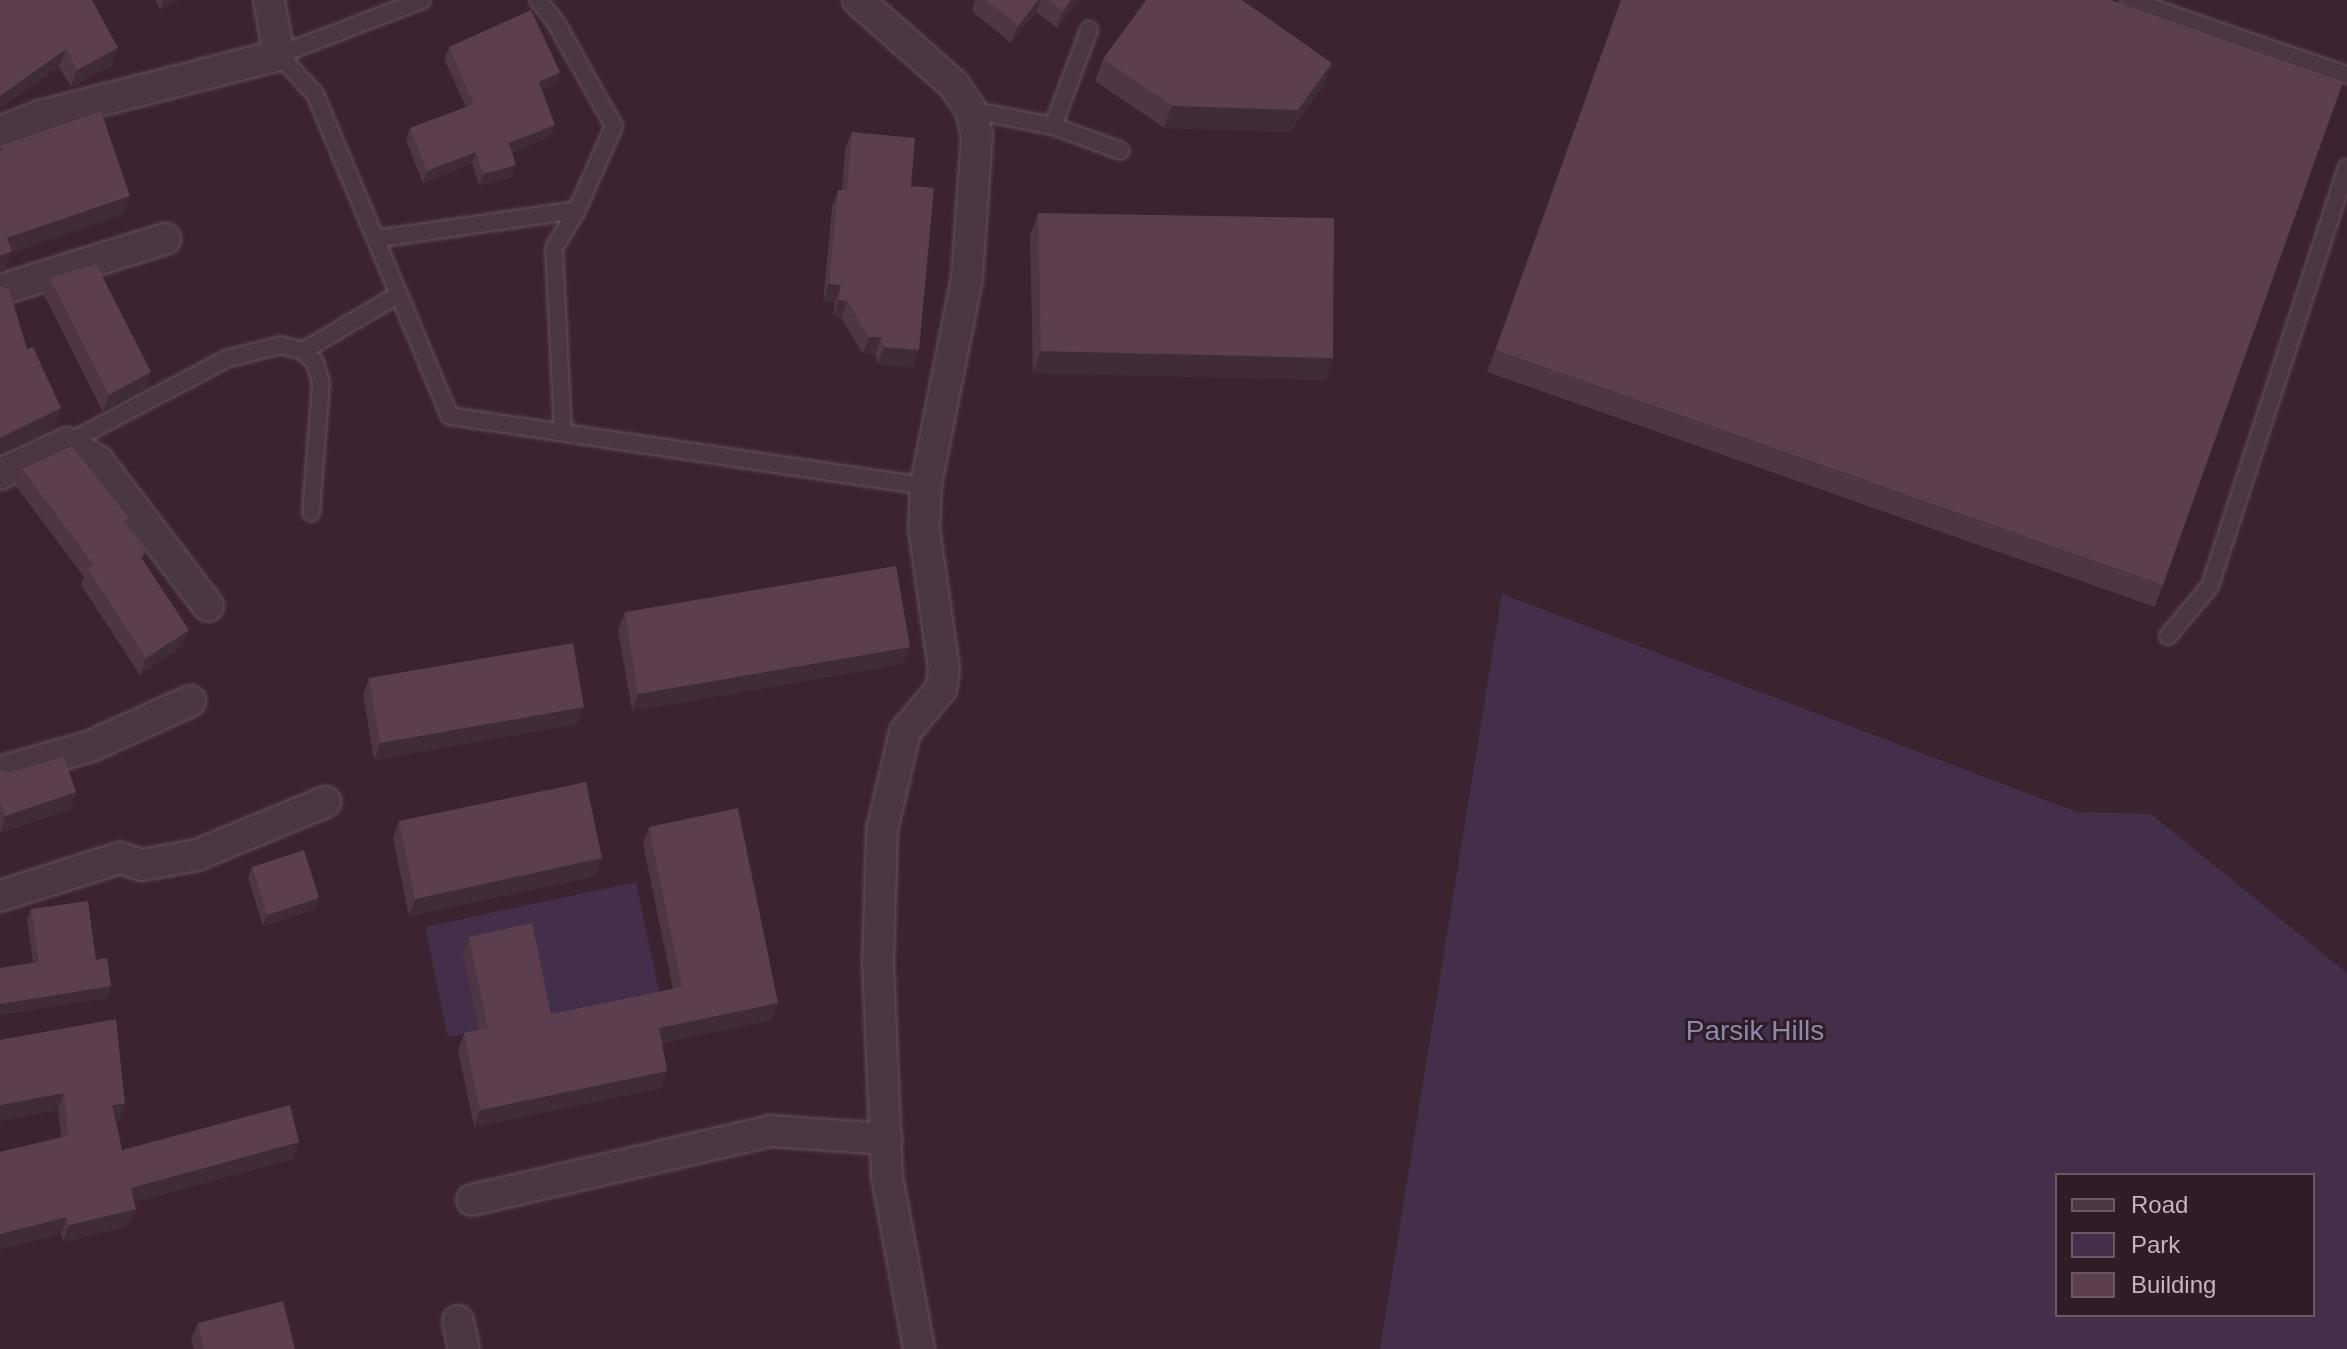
<!DOCTYPE html>
<style>
body{margin:0}
#map{position:relative;width:2347px;height:1349px;overflow:hidden;background:#3b2330;font-family:Helvetica,sans-serif}
div>[style]{position:absolute}
.green>*{inset:0;background:#432f49}
.roads{filter:drop-shadow(0 0 2px #66525d) drop-shadow(0 0 2px #66525d)}
.lane>*{height:16px;margin:-8px;padding:0 8px;transform-origin:8px;border-radius:8px;background:#4b3742}
.street>*{height:30px;margin:-15px;padding:0 15px;transform-origin:15px;border-radius:15px;background:#4b3742}
.wall>*{inset:0;background:#4e3644}
.shaded-wall>*{inset:0;background:#402c37}
.building>*{inset:0;background:#5b3f4f}
span{translate:-50% -50%;white-space:nowrap;text-align:center;line-height:1.15;-webkit-text-stroke:6px #301c27;paint-order:stroke}
.park-label{font-size:28px;color:#8c88ac}
.legend{position:absolute;left:2055px;top:1173px;width:260px;height:144px;box-sizing:border-box;background:#301c27;border:2px solid #6c5863;margin:0;padding:10px 14px;list-style:none;font-size:24px;color:#c7b2bd}
.legend li{display:flex;align-items:center;gap:16px;height:40px}
.legend b{width:40px;border:2px solid #6c5863}
</style>
<div id="map">
<div class="green">
<div style="clip-path:polygon(evenodd,1502px 594px,2077px 812px,2151px 814px,2347px 973px,2347px 1349px,1380px 1349px,1502px 594px,2057px 1175px,2313px 1175px,2313px 1315px,2057px 1315px,2057px 1175px)"></div>
<div style="clip-path:polygon(636px 882px,659px 992px,448px 1037px,425px 927px)"></div>
</div>
<div class="roads">
<div class="lane">
<div style="left:422px;top:0;width:153px;rotate:159deg"></div>
<div style="left:279px;top:55px;width:53px;rotate:47.3deg"></div>
<div style="left:315px;top:94px;width:349px;rotate:67.3deg"></div>
<div style="left:450px;top:416px;width:481px;rotate:8.4deg"></div>
<div style="left:538px;top:0;width:27px;rotate:51deg"></div>
<div style="left:555px;top:21px;width:120px;rotate:60.7deg"></div>
<div style="left:614px;top:126px;width:92px;rotate:113.8deg"></div>
<div style="left:577px;top:210px;width:44px;rotate:121.2deg"></div>
<div style="left:554px;top:248px;width:184px;rotate:87.2deg"></div>
<div style="left:2129px;top:0;width:231px;rotate:19deg"></div>
<div style="left:971px;top:110px;width:84px;rotate:11deg"></div>
<div style="left:1053px;top:126px;width:72px;rotate:20.2deg"></div>
<div style="left:1053px;top:126px;width:103px;rotate:-69.4deg"></div>
<div style="left:376px;top:239px;width:203px;rotate:-8.2deg"></div>
<div style="left:303px;top:351px;width:112px;rotate:-30.7deg"></div>
<div style="left:67px;top:443px;width:180px;rotate:-27.8deg"></div>
<div style="left:226px;top:359px;width:57px;rotate:-14.3deg"></div>
<div style="left:281px;top:345px;width:23px;rotate:15deg"></div>
<div style="left:303px;top:351px;width:16px;rotate:43deg"></div>
<div style="left:315px;top:362px;width:22px;rotate:74deg"></div>
<div style="left:321px;top:383px;width:130px;rotate:94.4deg"></div>
<div style="left:2168px;top:636px;width:65px;rotate:-50deg"></div>
<div style="left:2210px;top:586px;width:440px;rotate:-71.9deg"></div>
</div>
<div class="street">
<div style="left:858px;top:0;width:128px;rotate:41.5deg"></div>
<div style="left:954px;top:85px;width:30px;rotate:56deg"></div>
<div style="left:971px;top:110px;width:26px;rotate:77deg"></div>
<div style="left:977px;top:135px;width:143px;rotate:94deg"></div>
<div style="left:967px;top:278px;width:212px;rotate:101.2deg"></div>
<div style="left:926px;top:486px;width:42px;rotate:92.7deg"></div>
<div style="left:924px;top:528px;width:144px;rotate:82deg"></div>
<div style="left:944px;top:671px;width:18px;rotate:99deg"></div>
<div style="left:941px;top:689px;width:56px;rotate:129.9deg"></div>
<div style="left:905px;top:732px;width:101px;rotate:103.2deg"></div>
<div style="left:882px;top:830px;width:133px;rotate:91.7deg"></div>
<div style="left:878px;top:963px;width:213px;rotate:87.6deg"></div>
<div style="left:887px;top:1176px;width:176px;rotate:79.5deg"></div>
<div style="left:0;top:132px;width:43px;rotate:-21.8deg"></div>
<div style="left:40px;top:116px;width:247px;rotate:-14.3deg"></div>
<div style="left:279px;top:55px;width:56px;rotate:-100.3deg"></div>
<div style="left:0;top:290px;width:173px;rotate:-17.2deg"></div>
<div style="left:0;top:474px;width:74px;rotate:-24.8deg"></div>
<div style="left:67px;top:443px;width:36px;rotate:30deg"></div>
<div style="left:98px;top:461px;width:182px;rotate:52.8deg"></div>
<div style="left:0;top:772px;width:95px;rotate:-15.9deg"></div>
<div style="left:91px;top:746px;width:109px;rotate:-24.4deg"></div>
<div style="left:0;top:896px;width:126px;rotate:-17.6deg"></div>
<div style="left:120px;top:858px;width:23px;rotate:18deg"></div>
<div style="left:142px;top:865px;width:56px;rotate:-10.3deg"></div>
<div style="left:197px;top:855px;width:139px;rotate:-22.5deg"></div>
<div style="left:472px;top:1200px;width:306px;rotate:-13deg"></div>
<div style="left:770px;top:1131px;width:117px;rotate:3.9deg"></div>
<div style="left:458px;top:1321px;width:29px;rotate:78deg"></div>
</div>
</div>
<div class="wall">
<div style="clip-path:polygon(0 0,112px 65px,71px 87px,59px 67px,0 108px)"></div>
<div style="clip-path:polygon(155px 0,179px 0,160px 10px)"></div>
<div style="clip-path:polygon(975px 0,1079px 0,1057px 28px,1036px 12px,1011px 43px,972px 11px)"></div>
<div style="clip-path:polygon(1621px 0,2343px 82px,2155px 607px,1487px 372px)"></div>
<div style="clip-path:polygon(449px 47px,560px 72px,556px 84px,542px 90px,551px 136px,512px 152px,512px 177px,479px 186px,472px 163px,423px 183px,406px 140px,410px 128px,466px 107px,444px 59px)"></div>
<div style="clip-path:polygon(1103px 59px,1332px 63px,1324px 85px,1290px 132px,1164px 128px,1095px 81px)"></div>
<div style="clip-path:polygon(852px 132px,911px 186px,913px 367px,878px 364px,875px 354px,863px 354px,841px 318px,833px 317px,835px 302px,823px 301px,832px 207px,838px 190px,842px 190px,845px 149px)"></div>
<div style="clip-path:polygon(1038px 213px,1333px 358px,1325px 380px,1033px 373px,1030px 236px)"></div>
<div style="clip-path:polygon(50px 278px,151px 372px,145px 389px,103px 412px,44px 295px)"></div>
<div style="clip-path:polygon(22px 469px,129px 518px,126px 525px,145px 552px,142px 559px,189px 630px,182px 647px,140px 675px,81px 585px,84px 577px,16px 486px)"></div>
<div style="clip-path:polygon(625px 612px,910px 647px,903px 664px,632px 711px,618px 630px)"></div>
<div style="clip-path:polygon(369px 678px,584px 707px,577px 724px,374px 760px,363px 695px)"></div>
<div style="clip-path:polygon(0 770px,76px 792px,70px 809px,0 833px)"></div>
<div style="clip-path:polygon(399px 821px,596px 876px,409px 916px,393px 838px)"></div>
<div style="clip-path:polygon(649px 827px,772px 1020px,662px 1043px,667px 1071px,661px 1088px,474px 1127px,458px 1050px,464px 1033px,479px 1030px,463px 954px,469px 937px,551px 1014px,673px 989px,643px 844px)"></div>
<div style="clip-path:polygon(252px 867px,315px 909px,263px 926px,248px 878px)"></div>
<div style="clip-path:polygon(31px 909px,96px 960px,107px 998px,0 1015px,0 968px,33px 963px,27px 920px)"></div>
<div style="clip-path:polygon(0 1040px,119px 1121px,116px 1121px,122px 1150px,299px 1142px,293px 1159px,134px 1202px,136px 1209px,129px 1226px,63px 1242px,61px 1234px,0 1249px,0 1152px,61px 1137px,58px 1110px,0 1121px)"></div>
<div style="clip-path:polygon(198px 1323px,295px 1349px,194px 1349px,191px 1340px)"></div>
</div>
<div class="shaded-wall">
<div style="clip-path:polygon(164px 0,179px 0,160px 10px)"></div>
<div style="clip-path:polygon(1038px 0,1041px 0,1036px 12px,1011px 43px,1018px 26px)"></div>
<div style="clip-path:polygon(1071px 0,1079px 0,1057px 28px,1063px 11px)"></div>
<div style="clip-path:polygon(118px 48px,112px 65px,71px 87px,77px 70px)"></div>
<div style="clip-path:polygon(66px 49px,59px 67px,0 108px,0 96px)"></div>
<div style="clip-path:polygon(1332px 63px,1324px 85px,1290px 132px,1164px 128px,1172px 106px)"></div>
<div style="clip-path:polygon(560px 72px,556px 84px,535px 93px,539px 82px)"></div>
<div style="clip-path:polygon(555px 125px,551px 136px,505px 154px,509px 143px)"></div>
<div style="clip-path:polygon(476px 152px,472px 163px,423px 183px,427px 171px)"></div>
<div style="clip-path:polygon(516px 165px,512px 177px,479px 186px,483px 174px)"></div>
<div style="clip-path:polygon(130px 196px,123px 215px,11px 253px,5px 270px,0 272px,0 256px,7px 238px)"></div>
<div style="clip-path:polygon(829px 284px,841px 285px,835px 302px,823px 301px)"></div>
<div style="clip-path:polygon(839px 300px,847px 301px,841px 318px,833px 317px)"></div>
<div style="clip-path:polygon(869px 337px,881px 337px,875px 354px,863px 354px)"></div>
<div style="clip-path:polygon(884px 347px,919px 350px,913px 367px,878px 364px)"></div>
<div style="clip-path:polygon(1041px 351px,1333px 358px,1325px 380px,1033px 373px)"></div>
<div style="clip-path:polygon(151px 372px,145px 389px,103px 412px,109px 395px)"></div>
<div style="clip-path:polygon(61px 408px,54px 427px,0 454px,0 438px)"></div>
<div style="clip-path:polygon(189px 630px,182px 647px,140px 675px,146px 658px)"></div>
<div style="clip-path:polygon(910px 647px,903px 664px,632px 711px,638px 694px)"></div>
<div style="clip-path:polygon(584px 707px,577px 724px,374px 760px,380px 743px)"></div>
<div style="clip-path:polygon(76px 792px,70px 809px,0 833px,5px 816px)"></div>
<div style="clip-path:polygon(602px 858px,596px 876px,409px 916px,415px 899px)"></div>
<div style="clip-path:polygon(319px 898px,315px 909px,263px 926px,267px 915px)"></div>
<div style="clip-path:polygon(111px 986px,107px 998px,0 1015px,0 1004px)"></div>
<div style="clip-path:polygon(778px 1003px,772px 1020px,652px 1045px,659px 1028px)"></div>
<div style="clip-path:polygon(667px 1071px,661px 1088px,474px 1127px,480px 1110px)"></div>
<div style="clip-path:polygon(64px 1093px,58px 1110px,0 1121px,0 1105px)"></div>
<div style="clip-path:polygon(125px 1104px,119px 1121px,106px 1122px,112px 1105px)"></div>
<div style="clip-path:polygon(299px 1142px,293px 1159px,125px 1205px,131px 1188px)"></div>
<div style="clip-path:polygon(136px 1209px,129px 1226px,63px 1242px,69px 1225px)"></div>
<div style="clip-path:polygon(67px 1217px,61px 1234px,0 1249px,0 1234px)"></div>
</div>
<div class="building">
<div style="clip-path:polygon(0 0,92px 0,118px 48px,77px 70px,66px 49px,0 96px)"></div>
<div style="clip-path:polygon(986px 0,1038px 0,1018px 26px)"></div>
<div style="clip-path:polygon(1049px 0,1071px 0,1063px 11px)"></div>
<div style="clip-path:polygon(1146px 0,1242px 0,1332px 63px,1298px 110px,1172px 106px,1103px 59px)"></div>
<div style="clip-path:polygon(1621px 0,2111px 0,2343px 82px,2163px 585px,1496px 350px)"></div>
<div style="clip-path:polygon(531px 10px,560px 72px,539px 82px,555px 125px,509px 143px,516px 165px,483px 174px,476px 152px,427px 171px,410px 128px,474px 104px,449px 47px)"></div>
<div style="clip-path:polygon(101px 111px,130px 196px,7px 238px,12px 251px,0 256px,0 151px,3px 150px,1px 146px)"></div>
<div style="clip-path:polygon(852px 132px,915px 138px,911px 186px,934px 188px,919px 350px,884px 347px,881px 337px,869px 337px,847px 301px,839px 300px,841px 285px,829px 284px,838px 190px,847px 190px)"></div>
<div style="clip-path:polygon(1038px 213px,1334px 218px,1333px 358px,1041px 351px)"></div>
<div style="clip-path:polygon(96px 264px,151px 372px,109px 395px,50px 278px)"></div>
<div style="clip-path:polygon(0 286px,9px 289px,27px 349px,33px 347px,61px 408px,0 438px)"></div>
<div style="clip-path:polygon(72px 446px,129px 518px,124px 522px,145px 552px,140px 556px,189px 630px,146px 658px,87px 568px,93px 564px,22px 469px)"></div>
<div style="clip-path:polygon(896px 566px,910px 647px,638px 694px,625px 612px)"></div>
<div style="clip-path:polygon(573px 643px,584px 707px,380px 743px,369px 678px)"></div>
<div style="clip-path:polygon(64px 757px,76px 792px,5px 816px,0 802px,0 770px,10px 772px)"></div>
<div style="clip-path:polygon(586px 782px,602px 858px,415px 899px,399px 821px)"></div>
<div style="clip-path:polygon(738px 808px,778px 1003px,659px 1028px,667px 1071px,480px 1110px,464px 1033px,488px 1028px,469px 937px,532px 923px,551px 1014px,682px 987px,649px 827px)"></div>
<div style="clip-path:polygon(304px 850px,319px 898px,267px 915px,252px 867px)"></div>
<div style="clip-path:polygon(88px 901px,96px 960px,107px 958px,111px 986px,0 1004px,0 968px,39px 962px,31px 909px)"></div>
<div style="clip-path:polygon(116px 1019px,125px 1104px,112px 1105px,122px 1150px,290px 1105px,299px 1142px,131px 1188px,136px 1209px,69px 1225px,67px 1217px,0 1234px,0 1152px,68px 1136px,64px 1093px,0 1105px,0 1040px)"></div>
<div style="clip-path:polygon(283px 1301px,295px 1349px,204px 1349px,198px 1323px)"></div>
</div>
<div class="park-label">
<span style="left:1755px;top:1031px">Parsik Hills</span>
</div>
<ul class="legend">
<li><b style="height:10px;background:#4b3742"></b>Road</li>
<li><b style="height:22px;background:#432f49"></b>Park</li>
<li><b style="height:22px;background:#5b3f4f"></b>Building</li>
</ul>
</div>
